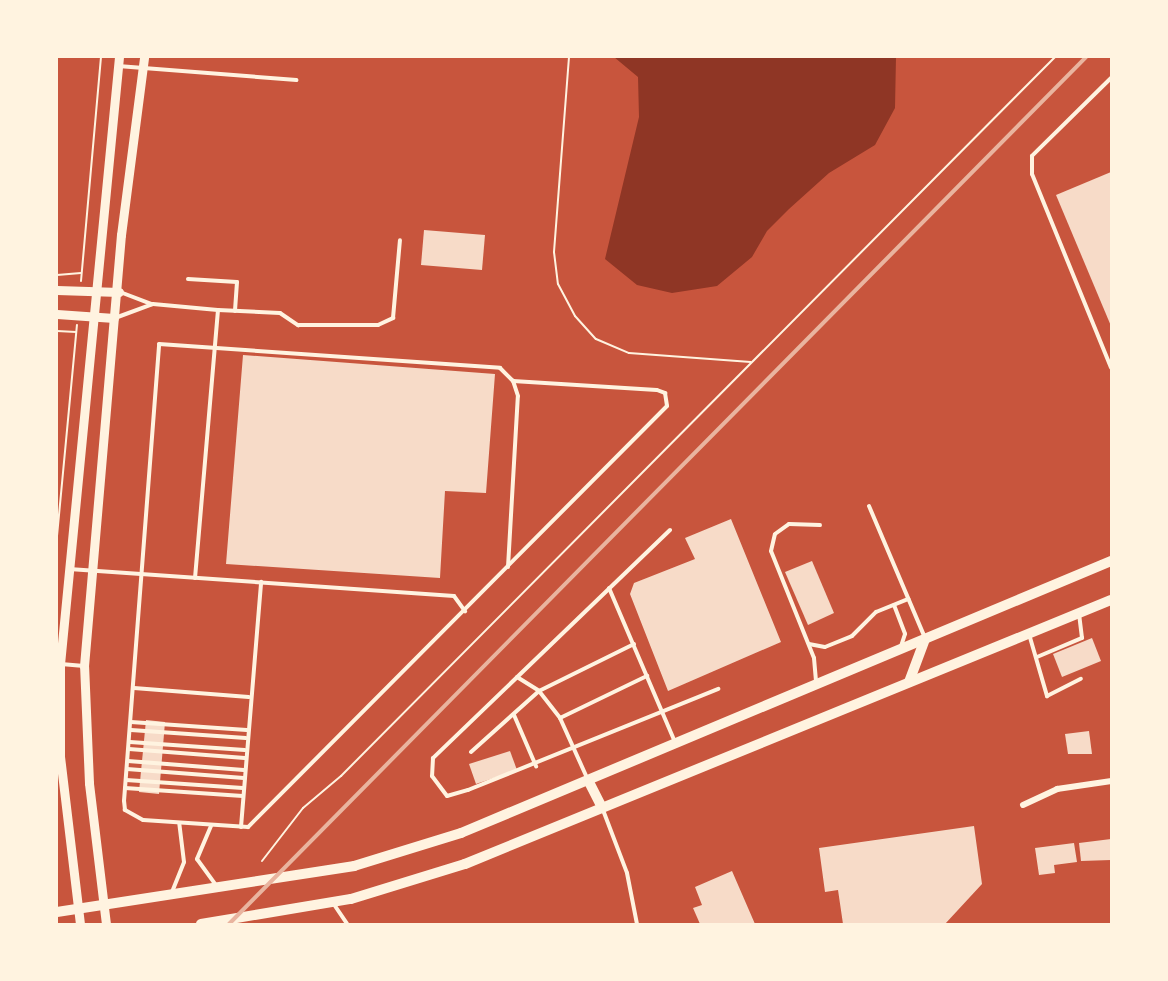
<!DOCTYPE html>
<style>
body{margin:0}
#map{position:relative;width:1168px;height:981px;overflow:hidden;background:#c8553d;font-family:"PT Sans Narrow",sans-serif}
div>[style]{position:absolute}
.water>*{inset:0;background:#8f3625}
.building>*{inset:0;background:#f7dbc8}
.path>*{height:2px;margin:-1px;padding:0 1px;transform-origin:1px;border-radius:1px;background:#fff3e0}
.service>*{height:4px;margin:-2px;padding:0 2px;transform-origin:2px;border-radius:2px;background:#fff3e0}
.minor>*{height:6px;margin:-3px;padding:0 3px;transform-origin:3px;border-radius:3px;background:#fff3e0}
.tertiary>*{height:9px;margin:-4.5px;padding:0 4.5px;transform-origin:4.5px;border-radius:4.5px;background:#fff3e0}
.secondary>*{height:10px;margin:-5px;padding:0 5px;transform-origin:5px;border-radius:5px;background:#fff3e0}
.rail>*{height:4px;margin:-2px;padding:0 2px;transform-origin:2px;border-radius:2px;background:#e9b49f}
span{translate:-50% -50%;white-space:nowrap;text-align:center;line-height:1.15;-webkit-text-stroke:5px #fff3e0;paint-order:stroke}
.frame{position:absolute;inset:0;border:58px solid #fff3e0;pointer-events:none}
</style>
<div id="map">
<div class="water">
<div style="clip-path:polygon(614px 57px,896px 57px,895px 108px,875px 145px,829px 173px,789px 209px,767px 231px,752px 257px,717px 286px,672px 293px,637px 285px,605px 259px,639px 117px,638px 77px)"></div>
</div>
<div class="building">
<div style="clip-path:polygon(1111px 172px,1111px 326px,1056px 195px)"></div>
<div style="clip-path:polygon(424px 230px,485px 235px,482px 270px,421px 265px)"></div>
<div style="clip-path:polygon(243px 355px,495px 374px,486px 493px,445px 491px,440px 578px,226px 564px)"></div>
<div style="clip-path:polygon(731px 519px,781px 642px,668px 691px,630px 594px,634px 583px,695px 559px,685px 538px)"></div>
<div style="clip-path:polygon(812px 561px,834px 613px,808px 625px,785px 572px)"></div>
<div style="clip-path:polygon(1092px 638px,1101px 661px,1062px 677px,1053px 654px)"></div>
<div style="clip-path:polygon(146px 720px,165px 722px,159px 794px,139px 792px)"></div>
<div style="clip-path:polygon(1089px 731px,1092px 754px,1068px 754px,1065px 734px)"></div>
<div style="clip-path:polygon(510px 751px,517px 770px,476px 784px,469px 764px)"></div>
<div style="clip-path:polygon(974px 826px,982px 884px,945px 924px,843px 924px,838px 890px,825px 892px,819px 848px)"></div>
<div style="clip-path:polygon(1111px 839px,1111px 860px,1081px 861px,1079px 843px)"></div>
<div style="clip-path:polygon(1074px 843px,1077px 862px,1054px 865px,1055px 873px,1039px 875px,1035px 848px)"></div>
<div style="clip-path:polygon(732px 871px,755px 924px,700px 924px,693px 908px,702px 905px,695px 887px)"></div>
</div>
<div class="path">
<div style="left:569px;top:57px;width:196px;rotate:94.4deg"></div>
<div style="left:554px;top:252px;width:32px;rotate:83deg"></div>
<div style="left:558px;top:284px;width:36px;rotate:62deg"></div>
<div style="left:575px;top:316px;width:31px;rotate:48deg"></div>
<div style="left:596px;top:339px;width:36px;rotate:23deg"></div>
<div style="left:629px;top:353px;width:122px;rotate:4.2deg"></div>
<div style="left:57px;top:275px;width:24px;rotate:-5deg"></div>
<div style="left:81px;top:281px;width:225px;rotate:-84.9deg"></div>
<div style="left:57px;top:331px;width:19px;rotate:3deg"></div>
<div style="left:57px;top:536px;width:212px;rotate:-84.6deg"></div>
<div style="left:57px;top:849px;width:29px;rotate:90deg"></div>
<div style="left:262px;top:861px;width:67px;rotate:-52.3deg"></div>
<div style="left:303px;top:808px;width:50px;rotate:-40.1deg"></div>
<div style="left:341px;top:776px;width:1013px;rotate:-45.2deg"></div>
</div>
<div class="service">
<div style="left:118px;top:66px;width:179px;rotate:4.5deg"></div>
<div style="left:1111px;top:78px;width:111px;rotate:135.4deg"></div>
<div style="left:1032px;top:156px;width:18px;rotate:90deg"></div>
<div style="left:1032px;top:174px;width:209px;rotate:67.8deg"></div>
<div style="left:188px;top:279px;width:49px;rotate:3.5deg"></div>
<div style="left:237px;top:282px;width:29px;rotate:94deg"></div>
<div style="left:120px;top:292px;width:34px;rotate:21deg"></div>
<div style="left:218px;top:310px;width:62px;rotate:2.8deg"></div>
<div style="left:280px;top:313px;width:22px;rotate:34deg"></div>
<div style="left:298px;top:325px;width:80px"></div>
<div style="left:378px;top:325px;width:17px;rotate:-25deg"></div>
<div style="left:393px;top:318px;width:78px;rotate:-84.9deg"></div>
<div style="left:115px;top:318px;width:40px;rotate:-20.2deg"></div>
<div style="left:153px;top:304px;width:65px;rotate:5.3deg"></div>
<div style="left:218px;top:310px;width:269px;rotate:94.9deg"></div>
<div style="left:159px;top:344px;width:342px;rotate:4deg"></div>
<div style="left:500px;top:368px;width:18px;rotate:45deg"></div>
<div style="left:513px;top:381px;width:144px;rotate:3.6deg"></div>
<div style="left:657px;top:390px;width:9px;rotate:21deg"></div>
<div style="left:665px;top:393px;width:13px;rotate:81deg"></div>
<div style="left:667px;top:406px;width:594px;rotate:134.86deg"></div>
<div style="left:248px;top:827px;width:105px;rotate:-176.2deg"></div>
<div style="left:143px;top:820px;width:21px;rotate:-151deg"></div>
<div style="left:125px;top:810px;width:9px;rotate:-96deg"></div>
<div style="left:124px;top:801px;width:458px;rotate:-85.6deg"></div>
<div style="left:869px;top:506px;width:143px;rotate:67deg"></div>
<div style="left:670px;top:530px;width:329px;rotate:136.1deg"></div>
<div style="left:433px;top:758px;width:18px;rotate:93deg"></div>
<div style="left:432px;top:776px;width:25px;rotate:53deg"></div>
<div style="left:447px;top:796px;width:22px;rotate:-16deg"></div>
<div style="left:468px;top:790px;width:270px;rotate:-22deg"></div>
<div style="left:508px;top:567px;width:171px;rotate:-86.7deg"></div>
<div style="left:518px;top:396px;width:16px;rotate:-108deg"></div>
<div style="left:69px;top:569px;width:386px;rotate:4deg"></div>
<div style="left:454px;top:596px;width:19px;rotate:54deg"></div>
<div style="left:609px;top:588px;width:168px;rotate:66.8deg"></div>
<div style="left:894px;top:605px;width:31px;rotate:69deg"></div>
<div style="left:905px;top:634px;width:13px;rotate:108deg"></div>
<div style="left:1029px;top:634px;width:65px;rotate:73.8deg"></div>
<div style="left:1047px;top:696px;width:38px;rotate:-27deg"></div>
<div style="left:809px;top:644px;width:16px;rotate:11deg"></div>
<div style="left:825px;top:647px;width:29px;rotate:-22deg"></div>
<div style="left:852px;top:636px;width:34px;rotate:-45deg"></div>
<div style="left:876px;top:612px;width:35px;rotate:-22deg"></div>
<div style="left:1037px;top:657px;width:49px;rotate:-22.9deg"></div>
<div style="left:1082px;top:638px;width:23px;rotate:-97deg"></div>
<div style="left:61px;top:664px;width:23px;rotate:5deg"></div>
<div style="left:517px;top:677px;width:26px;rotate:32deg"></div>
<div style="left:539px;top:691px;width:34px;rotate:52deg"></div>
<div style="left:560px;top:718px;width:68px;rotate:65.7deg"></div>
<div style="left:816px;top:681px;width:23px;rotate:-95deg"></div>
<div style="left:814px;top:658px;width:115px;rotate:-111.9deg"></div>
<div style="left:771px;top:551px;width:17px;rotate:-77deg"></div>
<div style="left:775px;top:534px;width:17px;rotate:-36deg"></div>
<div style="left:789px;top:524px;width:31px;rotate:2deg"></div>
<div style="left:134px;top:688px;width:115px;rotate:4.5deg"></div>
<div style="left:514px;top:715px;width:56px;rotate:66.7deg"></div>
<div style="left:560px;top:718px;width:97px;rotate:-25.8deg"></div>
<div style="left:131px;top:722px;width:116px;rotate:3.9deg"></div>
<div style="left:131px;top:730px;width:115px;rotate:4deg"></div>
<div style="left:130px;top:742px;width:115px;rotate:4deg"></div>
<div style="left:129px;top:749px;width:116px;rotate:4.4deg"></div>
<div style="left:471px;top:752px;width:91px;rotate:-41.9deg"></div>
<div style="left:539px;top:691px;width:106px;rotate:-26.3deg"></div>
<div style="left:128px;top:761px;width:116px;rotate:4.4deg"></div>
<div style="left:127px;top:769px;width:117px;rotate:4.4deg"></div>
<div style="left:126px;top:780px;width:117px;rotate:3.9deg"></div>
<div style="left:125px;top:788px;width:118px;rotate:3.9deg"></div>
<div style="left:603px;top:810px;width:67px;rotate:69.1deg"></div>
<div style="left:627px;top:873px;width:52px;rotate:78.9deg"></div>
<div style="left:211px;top:826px;width:36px;rotate:113deg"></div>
<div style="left:197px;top:859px;width:31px;rotate:54deg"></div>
<div style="left:241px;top:827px;width:246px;rotate:-85.3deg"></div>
<div style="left:172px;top:892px;width:32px;rotate:-68deg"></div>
<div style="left:184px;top:862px;width:38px;rotate:-97deg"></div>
<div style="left:333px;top:903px;width:25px;rotate:56deg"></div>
</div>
<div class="minor">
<div style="left:1023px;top:805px;width:38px;rotate:-25deg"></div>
<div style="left:1057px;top:789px;width:55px;rotate:-8.4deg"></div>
</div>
<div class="tertiary">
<div style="left:57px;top:290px;width:62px;rotate:1.8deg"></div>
<div style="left:57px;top:314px;width:57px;rotate:4deg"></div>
<div style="left:80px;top:924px;width:169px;rotate:-96.8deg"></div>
<div style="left:60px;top:756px;width:92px;rotate:-90deg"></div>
<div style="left:60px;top:664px;width:610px;rotate:-84.45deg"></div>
<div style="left:106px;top:924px;width:142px;rotate:-96.9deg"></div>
<div style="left:89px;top:783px;width:117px;rotate:-92.4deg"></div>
<div style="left:84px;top:666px;width:433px;rotate:-85.1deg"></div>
<div style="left:121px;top:235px;width:179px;rotate:-82.6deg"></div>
</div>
<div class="secondary">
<div style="left:909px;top:682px;width:46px;rotate:-69.6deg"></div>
<div style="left:588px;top:780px;width:30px;rotate:63deg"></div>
<div style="left:57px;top:912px;width:301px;rotate:-8.8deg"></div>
<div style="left:354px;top:866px;width:112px;rotate:-17.1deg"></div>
<div style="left:461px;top:833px;width:705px;rotate:-22.71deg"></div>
<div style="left:201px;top:924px;width:152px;rotate:-9.5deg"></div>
<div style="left:351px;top:899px;width:119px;rotate:-17.1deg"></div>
<div style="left:465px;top:864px;width:698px;rotate:-22.23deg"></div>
</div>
<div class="rail">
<div style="left:229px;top:924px;width:1219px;rotate:-45.33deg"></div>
</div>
<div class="frame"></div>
</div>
